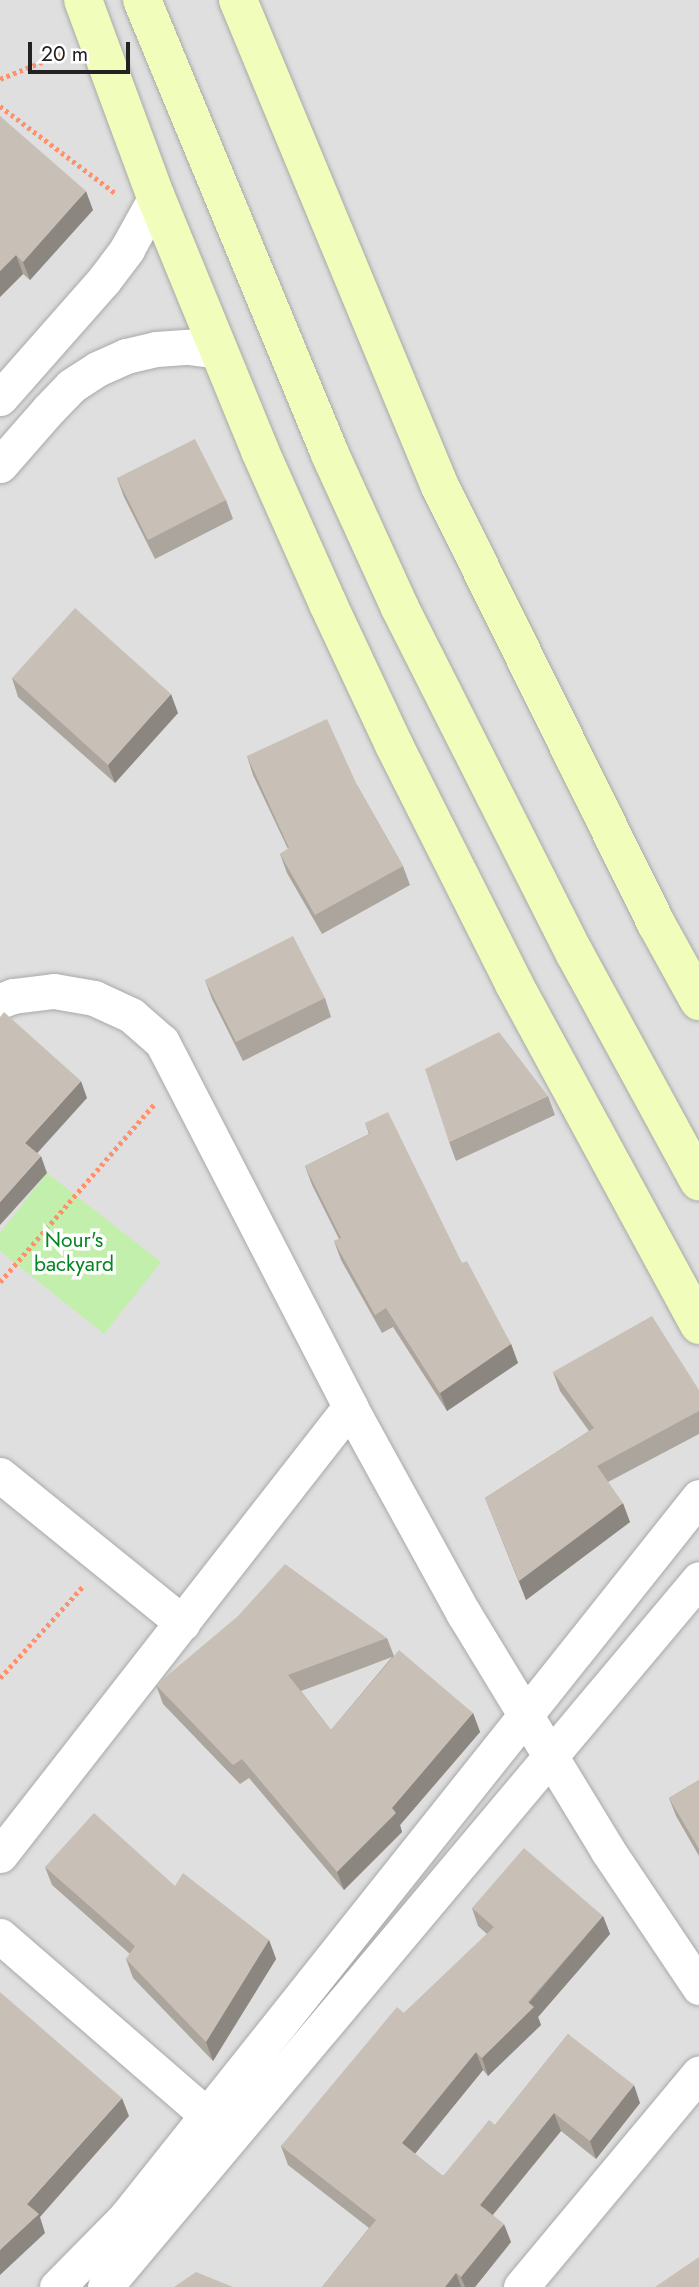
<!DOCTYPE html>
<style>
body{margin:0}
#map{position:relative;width:699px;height:2287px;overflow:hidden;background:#f2f0e8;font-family:Jost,sans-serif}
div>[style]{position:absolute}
.residential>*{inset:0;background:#e0dfdf}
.grass>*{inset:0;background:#c3efac}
.path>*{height:4.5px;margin-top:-2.25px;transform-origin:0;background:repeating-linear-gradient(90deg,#ff906c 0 3.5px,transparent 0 7px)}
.roads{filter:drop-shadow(0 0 2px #a9a9a9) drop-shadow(0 0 2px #a9a9a9)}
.street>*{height:35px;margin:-17.5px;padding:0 17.5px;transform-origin:17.5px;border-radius:17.5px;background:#fff}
.secondary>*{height:38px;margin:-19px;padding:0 19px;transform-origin:19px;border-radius:19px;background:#f1febb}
.wall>*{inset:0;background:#aca59d}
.shaded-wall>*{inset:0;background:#8c8680}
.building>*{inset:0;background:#c8c0b7}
span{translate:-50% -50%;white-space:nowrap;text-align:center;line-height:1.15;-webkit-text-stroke:7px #fff;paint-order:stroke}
.park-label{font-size:21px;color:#058521}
.scale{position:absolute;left:28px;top:42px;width:102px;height:32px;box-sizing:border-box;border:4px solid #222;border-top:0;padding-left:9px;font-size:21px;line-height:24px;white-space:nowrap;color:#222;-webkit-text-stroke:5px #fff;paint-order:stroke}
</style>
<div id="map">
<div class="residential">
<div style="clip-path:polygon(0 0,699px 0,699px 2287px,0 2287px)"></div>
</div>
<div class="grass">
<div style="clip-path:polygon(47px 1173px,161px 1262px,104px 1334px,0 1251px,0 1233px)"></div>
</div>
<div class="path">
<div style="left:0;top:79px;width:69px;rotate:-22.1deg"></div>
<div style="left:0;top:106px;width:144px;rotate:37.1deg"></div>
<div style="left:0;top:1282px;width:237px;rotate:-49.1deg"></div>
<div style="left:0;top:1678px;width:125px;rotate:-47.9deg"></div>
</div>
<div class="roads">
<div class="street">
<div style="left:0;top:398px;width:157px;rotate:-48.6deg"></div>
<div style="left:104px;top:280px;width:39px;rotate:-53deg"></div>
<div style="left:127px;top:249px;width:60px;rotate:-60.9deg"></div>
<div style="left:0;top:465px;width:74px;rotate:-48.8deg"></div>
<div style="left:49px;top:409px;width:32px;rotate:-46deg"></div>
<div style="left:71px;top:386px;width:31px;rotate:-33deg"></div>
<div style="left:97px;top:369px;width:32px;rotate:-24deg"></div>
<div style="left:126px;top:356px;width:31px;rotate:-13deg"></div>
<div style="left:156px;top:349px;width:32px;rotate:-4deg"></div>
<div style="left:188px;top:347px;width:31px;rotate:7deg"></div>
<div style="left:0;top:1001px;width:14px;rotate:-21deg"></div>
<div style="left:13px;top:996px;width:41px;rotate:-7deg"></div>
<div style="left:54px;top:991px;width:41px;rotate:9.9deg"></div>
<div style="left:94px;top:998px;width:41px;rotate:24.7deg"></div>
<div style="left:131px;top:1015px;width:41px;rotate:41.1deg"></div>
<div style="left:162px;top:1042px;width:411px;rotate:62.7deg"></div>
<div style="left:350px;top:1407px;width:236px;rotate:61.2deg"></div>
<div style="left:464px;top:1614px;width:277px;rotate:58.7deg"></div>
<div style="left:608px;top:1851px;width:164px;rotate:56.2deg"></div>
<div style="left:0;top:1475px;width:235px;rotate:39deg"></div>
<div style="left:0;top:1855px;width:569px;rotate:-52deg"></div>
<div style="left:0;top:1936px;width:274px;rotate:40.9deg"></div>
<div style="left:57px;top:2287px;width:98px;rotate:-45.4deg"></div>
<div style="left:126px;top:2217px;width:920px;rotate:-51.49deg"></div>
<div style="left:105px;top:2287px;width:924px;rotate:-50deg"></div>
<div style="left:521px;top:2287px;width:278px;rotate:-50.2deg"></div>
</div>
<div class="secondary">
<div style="left:83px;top:0;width:210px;rotate:69.7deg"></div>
<div style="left:156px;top:197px;width:274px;rotate:67.7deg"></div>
<div style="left:260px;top:451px;width:167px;rotate:66deg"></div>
<div style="left:328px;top:604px;width:156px;rotate:64.9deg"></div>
<div style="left:394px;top:745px;width:267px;rotate:63.3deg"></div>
<div style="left:514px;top:984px;width:388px;rotate:61.5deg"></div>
<div style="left:142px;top:0;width:489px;rotate:67.5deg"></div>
<div style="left:329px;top:452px;width:171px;rotate:65.5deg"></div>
<div style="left:400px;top:608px;width:388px;rotate:63.2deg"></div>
<div style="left:575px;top:954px;width:259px;rotate:61.4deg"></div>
<div style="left:238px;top:0;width:524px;rotate:67.45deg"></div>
<div style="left:439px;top:484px;width:492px;rotate:63.7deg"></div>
<div style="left:657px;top:925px;width:87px;rotate:61.1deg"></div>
</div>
</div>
<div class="wall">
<div style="clip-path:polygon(0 116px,93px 210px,30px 280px,23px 274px,0 297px)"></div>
<div style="clip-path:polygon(117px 478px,226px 500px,233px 519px,155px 559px,124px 497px)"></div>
<div style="clip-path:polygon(12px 678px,178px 713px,115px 783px,18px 697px)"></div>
<div style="clip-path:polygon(247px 756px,357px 785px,403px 866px,410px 885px,322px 934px,287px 873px,280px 854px,288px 849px,253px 775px)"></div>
<div style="clip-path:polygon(205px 980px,325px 998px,331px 1017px,243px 1061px,212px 999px)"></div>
<div style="clip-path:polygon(548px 1096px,555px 1115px,456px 1161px,449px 1142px)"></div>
<div style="clip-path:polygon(365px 1123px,462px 1263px,511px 1344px,518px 1363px,447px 1411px,393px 1327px,382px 1333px,341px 1260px,334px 1241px,339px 1239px,312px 1185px,305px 1166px,369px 1134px)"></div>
<div style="clip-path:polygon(553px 1372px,699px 1390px,699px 1434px,608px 1482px,630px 1522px,526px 1600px,485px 1498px,589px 1431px,560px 1391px)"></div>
<div style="clip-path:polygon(evenodd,387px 1638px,394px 1656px,473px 1713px,480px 1732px,400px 1825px,402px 1832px,344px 1890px,249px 1778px,240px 1784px,163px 1704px,156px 1685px,387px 1638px,392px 1657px,331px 1730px,301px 1691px,355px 1671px,392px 1657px)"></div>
<div style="clip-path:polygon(699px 1780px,699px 1856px,676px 1816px,669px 1798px)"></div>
<div style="clip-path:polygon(45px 1867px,175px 1886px,269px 1940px,276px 1959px,213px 2061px,133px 1978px,126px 1959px,130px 1954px,52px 1885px)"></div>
<div style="clip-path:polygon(472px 1908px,603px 1916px,610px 1934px,538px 2017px,541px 2025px,488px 2076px,483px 2070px,415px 2154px,443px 2176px,495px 2125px,568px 2034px,640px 2103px,596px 2159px,561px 2131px,493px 2215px,511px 2242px,475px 2287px,322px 2287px,369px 2228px,288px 2165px,281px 2146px,404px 2013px,487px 1934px,478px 1926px)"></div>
</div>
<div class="shaded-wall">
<div style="clip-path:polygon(86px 191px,93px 210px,30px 280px,23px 262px)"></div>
<div style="clip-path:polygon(16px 255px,23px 274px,0 297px,0 271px)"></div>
<div style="clip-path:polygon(171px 694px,178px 713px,115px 783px,108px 765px)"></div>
<div style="clip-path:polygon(81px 1081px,87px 1098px,31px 1160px,25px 1143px)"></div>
<div style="clip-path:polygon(41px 1156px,47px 1173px,0 1225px,0 1202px)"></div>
<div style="clip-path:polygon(511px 1344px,518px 1363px,447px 1411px,440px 1393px)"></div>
<div style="clip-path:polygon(623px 1503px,630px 1522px,526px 1600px,519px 1581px)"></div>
<div style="clip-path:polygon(473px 1713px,480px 1732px,400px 1825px,402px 1832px,344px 1890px,337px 1872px)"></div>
<div style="clip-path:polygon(603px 1916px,610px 1934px,538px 2017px,541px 2025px,488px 2076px,482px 2058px)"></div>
<div style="clip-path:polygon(269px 1940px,276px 1959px,213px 2061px,206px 2042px)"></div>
<div style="clip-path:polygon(476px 2052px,483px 2070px,408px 2162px,402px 2143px)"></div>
<div style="clip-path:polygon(634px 2085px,640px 2103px,596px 2159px,590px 2141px)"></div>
<div style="clip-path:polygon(122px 2098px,129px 2116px,40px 2217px,45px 2233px,0 2275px,0 2250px,27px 2204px)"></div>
<div style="clip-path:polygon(554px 2113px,561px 2131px,486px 2223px,480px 2205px)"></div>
<div style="clip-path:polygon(504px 2224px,511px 2242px,475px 2287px,465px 2287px,461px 2277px)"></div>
<div style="clip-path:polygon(456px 2273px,461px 2287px,445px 2287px)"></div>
</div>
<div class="building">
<div style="clip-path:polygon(0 116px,86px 191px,23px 262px,16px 255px,0 271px)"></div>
<div style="clip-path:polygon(195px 439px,226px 500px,148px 540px,117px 478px)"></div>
<div style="clip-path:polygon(75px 608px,171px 694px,108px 765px,12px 678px)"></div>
<div style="clip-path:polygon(327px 719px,357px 785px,403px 866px,315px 915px,280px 854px,289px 848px,247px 756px)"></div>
<div style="clip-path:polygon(293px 936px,325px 998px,236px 1042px,205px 980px)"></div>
<div style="clip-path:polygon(4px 1012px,81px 1081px,25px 1143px,41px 1156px,0 1202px,0 1017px)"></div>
<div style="clip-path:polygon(499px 1032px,548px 1096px,449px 1142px,425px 1069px)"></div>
<div style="clip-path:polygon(388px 1112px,462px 1263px,467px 1261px,511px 1344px,440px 1393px,386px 1308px,375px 1315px,334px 1241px,341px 1238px,305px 1166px,370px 1134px,365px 1123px)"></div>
<div style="clip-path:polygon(652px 1316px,699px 1390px,699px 1411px,597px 1466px,623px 1503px,519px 1581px,485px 1498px,594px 1428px,553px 1372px)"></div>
<div style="clip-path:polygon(285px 1564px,387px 1638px,288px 1675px,331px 1730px,399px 1650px,473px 1713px,392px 1808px,396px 1813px,337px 1872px,242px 1759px,233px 1765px,156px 1685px,238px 1616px)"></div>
<div style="clip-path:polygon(699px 1780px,699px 1849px,669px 1798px)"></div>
<div style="clip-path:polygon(94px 1813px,175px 1886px,183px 1873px,269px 1940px,206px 2042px,126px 1959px,135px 1946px,45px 1867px)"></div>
<div style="clip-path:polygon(524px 1848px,603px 1916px,528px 2002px,534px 2007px,482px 2058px,476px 2052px,402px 2143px,443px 2176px,489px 2120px,495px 2125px,568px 2034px,634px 2085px,590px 2141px,554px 2113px,480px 2205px,504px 2224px,461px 2277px,456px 2273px,445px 2287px,322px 2287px,376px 2220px,281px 2146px,397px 2007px,404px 2013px,494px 1927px,472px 1908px)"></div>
<div style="clip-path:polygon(0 1992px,122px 2098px,27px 2204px,39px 2214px,0 2250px)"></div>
<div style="clip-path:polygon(699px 2257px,699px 2287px,655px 2287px)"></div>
<div style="clip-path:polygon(196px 2272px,233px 2287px,174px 2287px)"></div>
</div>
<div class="park-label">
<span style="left:74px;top:1252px">Nour's<br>backyard</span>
</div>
<div class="scale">20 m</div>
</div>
